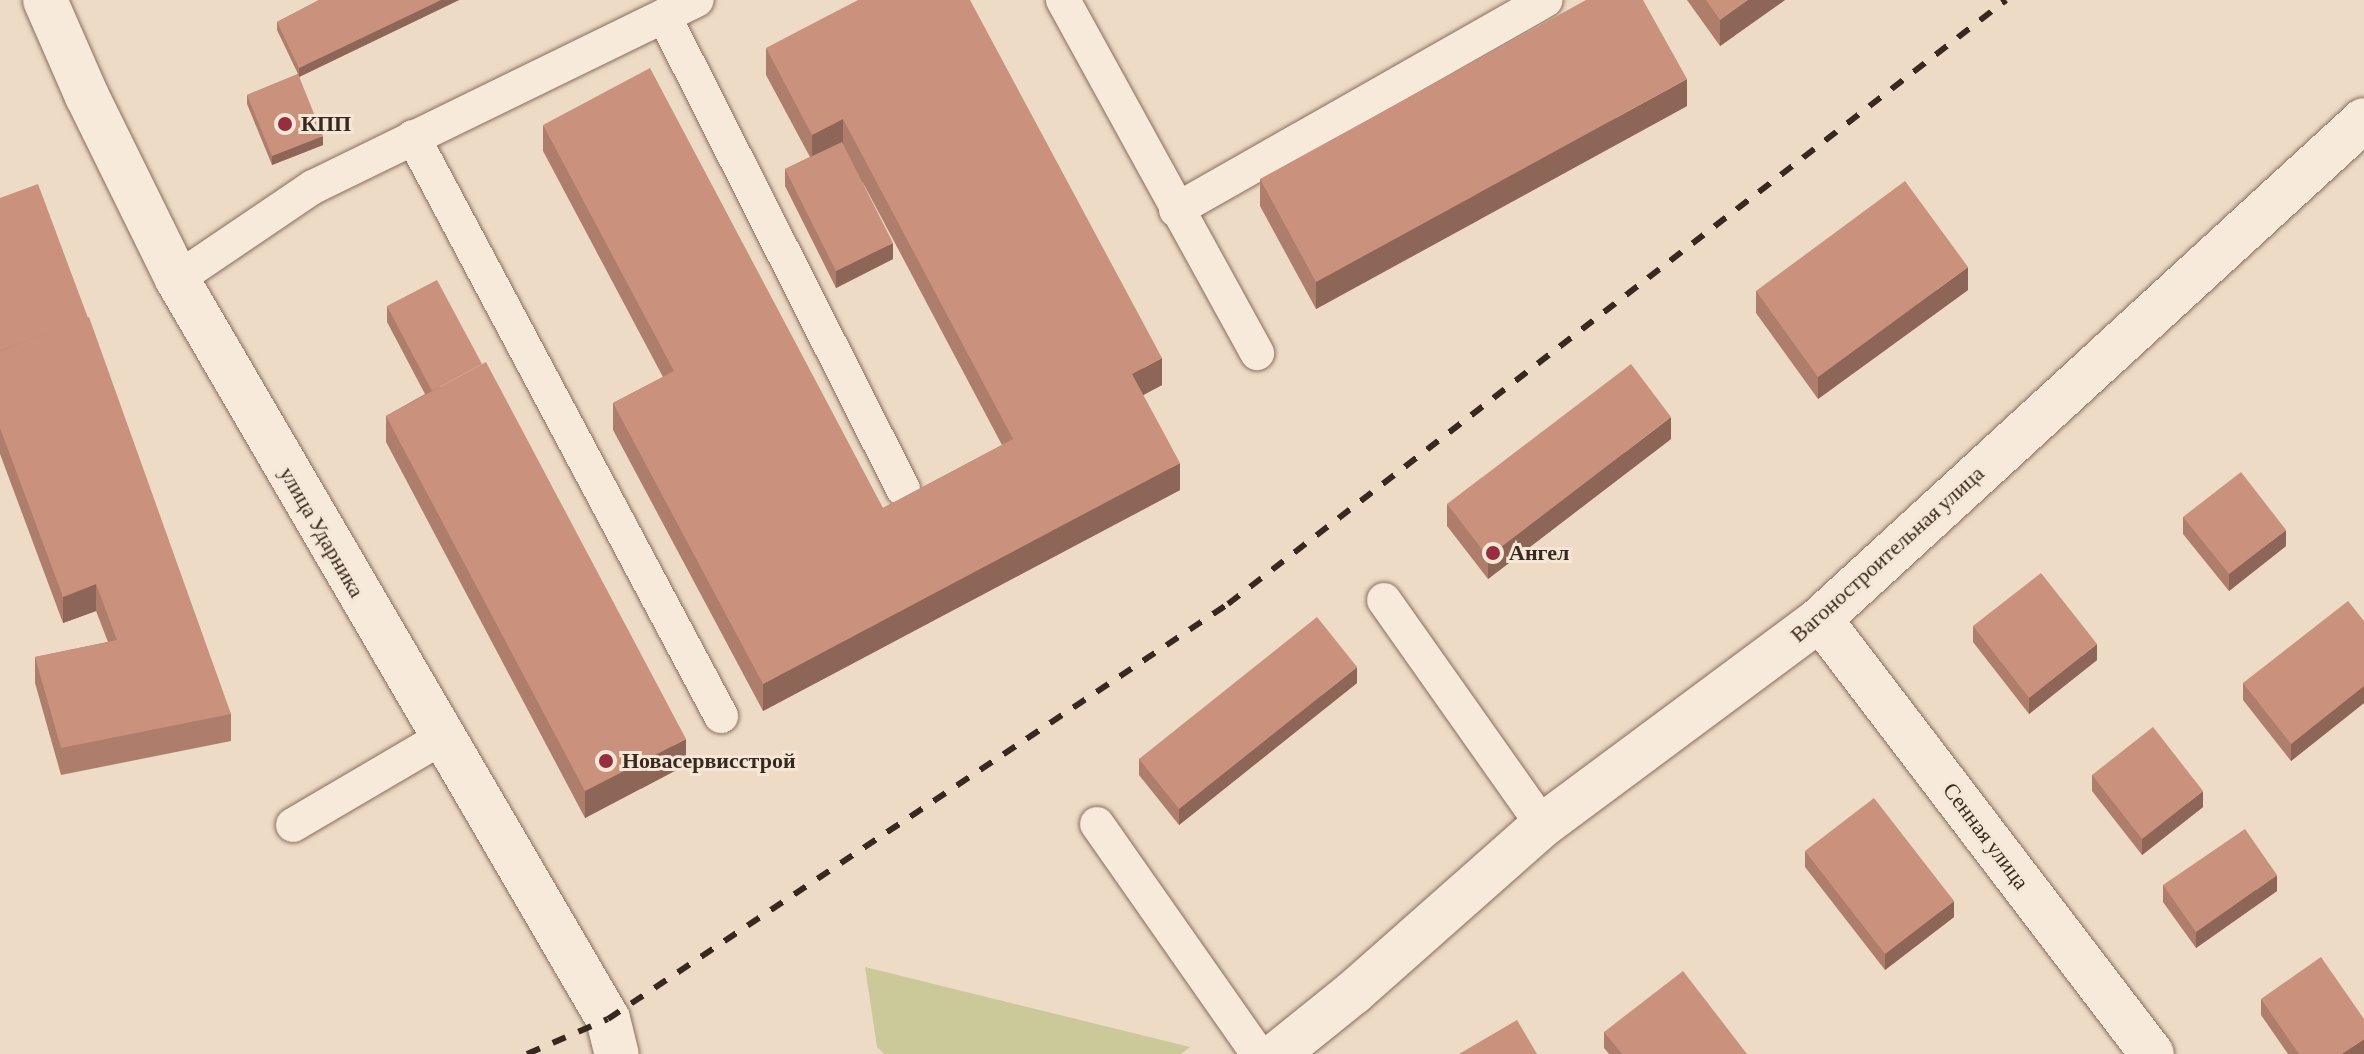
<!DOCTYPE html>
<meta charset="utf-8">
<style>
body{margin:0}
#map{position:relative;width:2364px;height:1054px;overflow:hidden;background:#eddbc6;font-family:"Crimson Pro",serif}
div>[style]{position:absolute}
.green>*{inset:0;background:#cbc99a}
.roads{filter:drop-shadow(0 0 2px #886d5c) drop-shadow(0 0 2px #886d5c)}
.service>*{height:34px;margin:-17px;padding:0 17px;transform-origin:17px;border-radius:17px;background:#f8eada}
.minor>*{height:44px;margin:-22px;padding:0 22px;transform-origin:22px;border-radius:22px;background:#f8eada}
.tertiary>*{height:44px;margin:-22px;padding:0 22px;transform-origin:22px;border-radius:22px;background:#f8eada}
.rail>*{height:6px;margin-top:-3px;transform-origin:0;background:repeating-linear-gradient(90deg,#392820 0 14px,transparent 0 28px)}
.wall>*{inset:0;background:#ae7d6c}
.shaded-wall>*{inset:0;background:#8d6658}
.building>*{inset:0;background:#ca917d}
.dots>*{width:22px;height:22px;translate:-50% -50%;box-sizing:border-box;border:4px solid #f5e7d6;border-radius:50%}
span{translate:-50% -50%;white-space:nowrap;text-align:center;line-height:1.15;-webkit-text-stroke:6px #f5e7d6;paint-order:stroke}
.poi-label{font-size:22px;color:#392820;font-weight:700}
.left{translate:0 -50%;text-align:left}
.street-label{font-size:22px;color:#392820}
</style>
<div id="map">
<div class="green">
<div style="clip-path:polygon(865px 967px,1190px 1047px,1181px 1054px,884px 1054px,877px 1047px)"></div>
</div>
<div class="roads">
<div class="service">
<div style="left:1063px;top:0;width:403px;rotate:61.2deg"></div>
<div style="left:664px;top:16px;width:530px;rotate:63.19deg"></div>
<div style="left:413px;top:137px;width:656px;rotate:61.99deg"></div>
<div style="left:1176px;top:210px;width:425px;rotate:-29.6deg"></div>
<div style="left:177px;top:279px;width:164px;rotate:-34.1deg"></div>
<div style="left:313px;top:187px;width:427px;rotate:-26deg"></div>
<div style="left:1384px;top:600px;width:276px;rotate:54.8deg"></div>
<div style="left:1097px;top:824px;width:281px;rotate:55deg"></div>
<div style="left:293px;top:825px;width:172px;rotate:-30.4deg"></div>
</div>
<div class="minor">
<div style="left:1820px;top:619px;width:547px;rotate:52.65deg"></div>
<div style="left:1277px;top:1054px;width:97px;rotate:-38.8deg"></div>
<div style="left:1353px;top:993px;width:254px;rotate:-41.5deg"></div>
<div style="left:1543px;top:825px;width:345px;rotate:-36.6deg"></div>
<div style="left:1820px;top:619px;width:738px;rotate:-42.53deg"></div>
</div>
<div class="tertiary">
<div style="left:45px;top:0;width:105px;rotate:66.4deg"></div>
<div style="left:87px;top:96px;width:204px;rotate:63.8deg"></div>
<div style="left:177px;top:279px;width:856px;rotate:59.78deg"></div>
<div style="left:608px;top:1019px;width:36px;rotate:76deg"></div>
</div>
</div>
<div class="rail">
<div style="left:527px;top:1054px;width:88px;rotate:-23.4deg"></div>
<div style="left:608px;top:1019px;width:746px;rotate:-33.8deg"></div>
<div style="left:1228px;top:604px;width:985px;rotate:-37.82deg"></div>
</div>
<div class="wall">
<div style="clip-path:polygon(319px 0,459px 0,299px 77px,323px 145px,272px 165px,247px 104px,247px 95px,298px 74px,277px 30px,277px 22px)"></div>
<div style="clip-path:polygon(1687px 0,1785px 0,1720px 46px)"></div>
<div style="clip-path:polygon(766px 48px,1162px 385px,1143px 395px,1180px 490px,763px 711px,613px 430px,613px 403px,663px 377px,543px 151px,543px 125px,883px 508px,1002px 445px,862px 181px,893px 259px,836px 288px,785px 186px,785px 169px,810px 157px,766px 75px)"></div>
<div style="clip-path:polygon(1687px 106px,1316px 309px,1260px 206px,1260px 179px)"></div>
<div style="clip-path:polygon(0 198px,231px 714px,231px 741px,61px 775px,35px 683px,35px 657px,108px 642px,96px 611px,63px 623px,0 454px)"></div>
<div style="clip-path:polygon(1968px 290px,1818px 399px,1756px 313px,1756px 291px)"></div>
<div style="clip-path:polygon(387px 306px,686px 765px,585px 818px,386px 442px,386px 416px,425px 394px,387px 322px)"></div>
<div style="clip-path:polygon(1671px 439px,1488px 579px,1447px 526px,1447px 504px)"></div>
<div style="clip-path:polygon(2183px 517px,2286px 546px,2229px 591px,2183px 534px)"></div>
<div style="clip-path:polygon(2364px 621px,2364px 703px,2291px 761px,2243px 700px,2243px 683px)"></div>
<div style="clip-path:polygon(1973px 626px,2097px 660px,2029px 714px,1973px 642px)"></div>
<div style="clip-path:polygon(1357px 683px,1179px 825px,1139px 775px,1139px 759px)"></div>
<div style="clip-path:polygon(2092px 775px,2203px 807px,2142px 855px,2092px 791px)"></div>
<div style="clip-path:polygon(1805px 851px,1954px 917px,1885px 970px,1805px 867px)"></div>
<div style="clip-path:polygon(2163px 885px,2277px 891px,2196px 948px,2163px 902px)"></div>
<div style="clip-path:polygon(2261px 999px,2364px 1054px,2288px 1054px,2261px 1015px)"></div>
<div style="clip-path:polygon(1604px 1032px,1747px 1054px,1609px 1054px,1604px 1048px)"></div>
</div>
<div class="shaded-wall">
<div style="clip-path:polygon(441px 0,459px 0,299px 77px,299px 68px)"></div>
<div style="clip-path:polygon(1748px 0,1785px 0,1720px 46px,1720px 20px)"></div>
<div style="clip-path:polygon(1687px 79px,1687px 106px,1316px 309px,1316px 282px)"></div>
<div style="clip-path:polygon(843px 119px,843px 146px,812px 162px,812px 135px)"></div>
<div style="clip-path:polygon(323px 136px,323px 145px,272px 165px,272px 156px)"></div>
<div style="clip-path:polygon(893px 243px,893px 259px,836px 288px,836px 271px)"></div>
<div style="clip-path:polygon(1968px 267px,1968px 290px,1818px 399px,1818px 377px)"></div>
<div style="clip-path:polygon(1162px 358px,1162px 385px,1132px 401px,1132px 374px)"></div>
<div style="clip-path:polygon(1671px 417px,1671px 439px,1488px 579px,1488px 557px)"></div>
<div style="clip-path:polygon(1180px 463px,1180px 490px,763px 711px,763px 684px)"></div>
<div style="clip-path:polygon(2286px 530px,2286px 546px,2229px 591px,2229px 574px)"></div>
<div style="clip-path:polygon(96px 584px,96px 611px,63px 623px,63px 597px)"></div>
<div style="clip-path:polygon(2097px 644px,2097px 660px,2029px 714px,2029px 698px)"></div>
<div style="clip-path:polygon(1357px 667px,1357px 683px,1179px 825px,1179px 809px)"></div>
<div style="clip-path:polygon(2364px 686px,2364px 703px,2291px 761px,2291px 744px)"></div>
<div style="clip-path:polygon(686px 739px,686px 765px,585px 818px,585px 791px)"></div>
<div style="clip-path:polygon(2203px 791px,2203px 807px,2142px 855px,2142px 839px)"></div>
<div style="clip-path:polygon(2277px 875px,2277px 891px,2196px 948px,2196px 932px)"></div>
<div style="clip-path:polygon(1954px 901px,1954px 917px,1885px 970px,1885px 954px)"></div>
<div style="clip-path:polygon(2364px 1039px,2364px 1054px,2342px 1054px)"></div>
</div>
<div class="building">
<div style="clip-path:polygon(319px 0,441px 0,299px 68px,277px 22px)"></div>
<div style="clip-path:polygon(858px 0,970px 0,1162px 358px,1132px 374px,1180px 463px,763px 684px,613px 403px,674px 371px,543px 125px,650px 68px,883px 508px,1013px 439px,843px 119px,812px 135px,766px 48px)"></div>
<div style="clip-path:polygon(1586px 0,1643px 0,1687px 79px,1316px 282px,1260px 179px)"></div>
<div style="clip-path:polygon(1706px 0,1748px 0,1720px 20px)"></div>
<div style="clip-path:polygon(298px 74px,323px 136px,272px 156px,247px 95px)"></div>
<div style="clip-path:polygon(842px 142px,893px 243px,836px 271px,785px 169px)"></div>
<div style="clip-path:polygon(1905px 181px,1968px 267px,1818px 377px,1756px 291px)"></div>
<div style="clip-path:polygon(38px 184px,88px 318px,0 351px,0 198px)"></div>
<div style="clip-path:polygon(437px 280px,482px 364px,432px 391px,387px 306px)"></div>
<div style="clip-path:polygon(89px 317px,231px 714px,61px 748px,35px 657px,117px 640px,96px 584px,63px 597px,0 428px,0 351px)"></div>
<div style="clip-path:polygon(486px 362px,686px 739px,585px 791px,386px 416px)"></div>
<div style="clip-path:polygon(1631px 364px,1671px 417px,1488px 557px,1447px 504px)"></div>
<div style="clip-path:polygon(2241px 472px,2286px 530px,2229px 574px,2183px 517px)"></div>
<div style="clip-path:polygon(2041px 573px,2097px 644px,2029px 698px,1973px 626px)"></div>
<div style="clip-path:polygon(2348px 601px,2364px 621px,2364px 686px,2291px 744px,2243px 683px)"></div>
<div style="clip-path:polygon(1317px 617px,1357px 667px,1179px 809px,1139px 759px)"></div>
<div style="clip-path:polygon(2153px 727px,2203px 791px,2142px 839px,2092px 775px)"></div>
<div style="clip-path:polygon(1874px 798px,1954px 901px,1885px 954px,1805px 851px)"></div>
<div style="clip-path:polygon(2245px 829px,2277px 875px,2196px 932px,2163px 885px)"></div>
<div style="clip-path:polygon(2321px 957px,2364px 1019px,2364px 1039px,2342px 1054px,2299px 1054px,2261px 999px)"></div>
<div style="clip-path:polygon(1683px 971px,1747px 1054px,1622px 1054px,1604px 1032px)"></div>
<div style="clip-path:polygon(1517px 1020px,1537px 1054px,1459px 1054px)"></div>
</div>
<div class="dots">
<div style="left:285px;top:124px;background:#962e3f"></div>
<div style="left:1493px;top:553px;background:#962e3f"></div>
<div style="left:606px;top:761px;background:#962e3f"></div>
</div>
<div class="poi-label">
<span class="left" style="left:301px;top:124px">КПП</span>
<span class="left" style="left:1509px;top:553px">Ангел</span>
<span class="left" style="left:622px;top:761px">Новасервисстрой</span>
</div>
<div class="street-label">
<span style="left:322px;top:532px;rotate:60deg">улица Ударника</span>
<span style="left:1887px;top:554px;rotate:-42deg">Вагоностроительная улица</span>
<span style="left:1986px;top:836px;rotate:53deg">Сенная улица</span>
</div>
</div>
